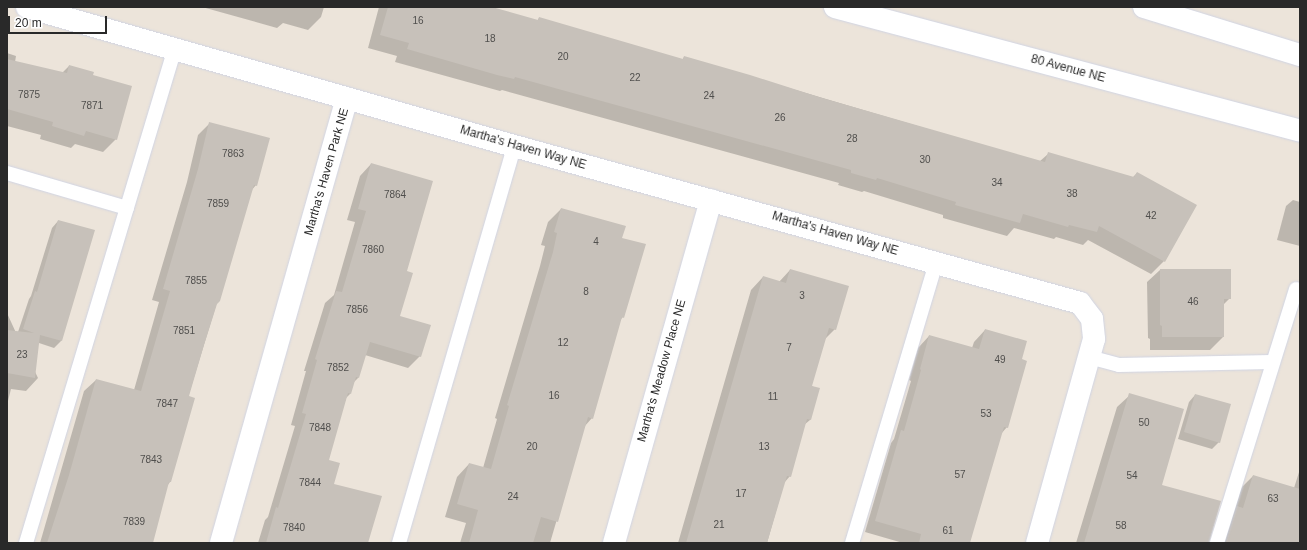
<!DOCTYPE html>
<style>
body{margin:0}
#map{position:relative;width:1307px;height:550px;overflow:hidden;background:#ece4da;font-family:Helvetica,sans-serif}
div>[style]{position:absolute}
.shadow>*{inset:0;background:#0003}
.building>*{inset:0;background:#c7c1ba}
.roads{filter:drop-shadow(0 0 1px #d0d4e3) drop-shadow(0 0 1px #d0d4e3)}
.lane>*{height:14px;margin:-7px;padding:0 7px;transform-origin:7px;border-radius:7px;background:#fff}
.street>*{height:22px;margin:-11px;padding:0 11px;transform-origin:11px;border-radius:11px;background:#fff}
.secondary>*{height:22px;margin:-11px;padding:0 11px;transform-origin:11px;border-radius:11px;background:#fff}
span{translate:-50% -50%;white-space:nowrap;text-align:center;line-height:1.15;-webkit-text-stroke:3.5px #fff;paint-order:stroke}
.number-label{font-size:10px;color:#504f4d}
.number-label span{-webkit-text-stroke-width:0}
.street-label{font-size:12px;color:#292929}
.frame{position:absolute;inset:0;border:8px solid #292929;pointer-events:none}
.scale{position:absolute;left:8px;top:16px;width:99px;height:18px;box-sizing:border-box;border:2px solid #292929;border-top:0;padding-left:5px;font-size:12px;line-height:14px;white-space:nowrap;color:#292929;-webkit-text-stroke:3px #fff;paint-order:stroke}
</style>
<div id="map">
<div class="shadow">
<div style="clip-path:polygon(202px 7px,324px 7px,321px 17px,308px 30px,283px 23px,277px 28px)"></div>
<div style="clip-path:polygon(379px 7px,489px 7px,537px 21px,539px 18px,682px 60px,684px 57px,1039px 162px,1048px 154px,1132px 178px,1137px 173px,1195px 206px,1164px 261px,1151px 274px,1088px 240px,1083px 245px,1056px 237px,1054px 239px,1014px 228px,1007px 236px,943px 218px,943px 215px,864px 191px,862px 192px,838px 185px,839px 183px,502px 90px,500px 91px,395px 62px,397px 56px,368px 48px)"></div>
<div style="clip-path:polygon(7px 53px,16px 56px,15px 62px,62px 73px,69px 66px,92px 75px,116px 139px,103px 152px,75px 144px,71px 148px,40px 139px,41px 135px,7px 126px)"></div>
<div style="clip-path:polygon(210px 123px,256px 185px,251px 191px,188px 397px,170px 482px,167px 486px,152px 543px,40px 543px,84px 391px,96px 380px,134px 390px,159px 302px,152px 300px,187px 182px,198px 135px)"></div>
<div style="clip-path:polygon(371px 164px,406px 272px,399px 316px,420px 356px,408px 368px,365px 355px,358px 378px,353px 383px,350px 394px,346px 398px,327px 461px,333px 484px,367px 543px,258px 543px,265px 520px,268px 517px,295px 426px,291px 425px,306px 371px,304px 371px,325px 303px,334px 295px,355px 222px,347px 220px,360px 176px)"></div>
<div style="clip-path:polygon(1293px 200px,1300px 202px,1300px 246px,1277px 240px,1286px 206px)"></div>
<div style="clip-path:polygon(561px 209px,621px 239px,623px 317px,620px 320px,592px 418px,584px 427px,550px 543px,460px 543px,466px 523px,445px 517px,457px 477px,469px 464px,483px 468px,497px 419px,495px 418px,540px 266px,545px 246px,541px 245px,548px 222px)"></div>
<div style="clip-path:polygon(58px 221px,93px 231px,61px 341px,54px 348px,18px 336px,38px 378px,26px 391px,11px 389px,7px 405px,7px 313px,17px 335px,29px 299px,31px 296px,52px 228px)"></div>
<div style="clip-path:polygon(790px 270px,835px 329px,825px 339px,811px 386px,819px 389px,810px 420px,804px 425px,790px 476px,784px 483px,767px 543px,678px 543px,751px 290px,763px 277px,779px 282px)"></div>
<div style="clip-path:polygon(1160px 270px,1230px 298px,1223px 305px,1223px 337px,1210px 350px,1150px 350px,1150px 339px,1148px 338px,1147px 282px)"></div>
<div style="clip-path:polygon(985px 330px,1007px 427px,1001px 434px,969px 543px,903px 543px,865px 532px,891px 443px,894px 439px,911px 381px,909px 380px,918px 348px,929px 336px,972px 348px,974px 342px)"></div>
<div style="clip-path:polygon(1130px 395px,1161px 485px,1208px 543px,1076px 543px,1117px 407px)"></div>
<div style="clip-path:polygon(1195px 395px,1219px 442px,1212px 449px,1178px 439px,1189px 402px)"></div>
<div style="clip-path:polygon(1300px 469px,1300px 543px,1218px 543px,1225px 519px,1234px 510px,1241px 488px,1253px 476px,1294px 488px)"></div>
</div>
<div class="building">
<div style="clip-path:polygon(388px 7px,492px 7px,538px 20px,539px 17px,683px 59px,684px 56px,750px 75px,822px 98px,1045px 162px,1048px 152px,1134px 177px,1137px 172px,1197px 205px,1165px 262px,1099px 226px,1097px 232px,1069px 225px,1068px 227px,1023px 214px,1020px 223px,955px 205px,956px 202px,877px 178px,876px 180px,851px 173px,851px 170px,515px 77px,514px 79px,497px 75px,407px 49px,409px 43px,380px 35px)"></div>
<div style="clip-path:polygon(7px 59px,67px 73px,69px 65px,94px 72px,93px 75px,132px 86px,117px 140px,86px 131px,84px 136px,52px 126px,53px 122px,7px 109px)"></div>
<div style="clip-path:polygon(209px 122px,270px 138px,257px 186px,254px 185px,220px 301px,217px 304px,204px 345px,189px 396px,195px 398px,171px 482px,169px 482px,153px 543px,47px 543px,69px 475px,96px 379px,141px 391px,170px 291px,163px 289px,198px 169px)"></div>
<div style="clip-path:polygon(371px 163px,433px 181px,407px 271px,413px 273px,400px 316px,431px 325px,421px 357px,370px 342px,359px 378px,356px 377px,351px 394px,348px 393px,329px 460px,340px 463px,334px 484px,382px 496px,368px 543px,266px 543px,276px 507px,278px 508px,306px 414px,302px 413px,317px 360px,315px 359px,336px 291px,342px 292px,366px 211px,358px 209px)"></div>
<div style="clip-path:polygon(561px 208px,626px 226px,622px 238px,646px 244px,624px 318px,622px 317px,593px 419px,588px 417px,558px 522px,541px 517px,533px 543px,469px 543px,478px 510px,457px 504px,469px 463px,491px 469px,509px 406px,507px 405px,553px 252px,557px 233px,554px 232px)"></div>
<div style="clip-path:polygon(58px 220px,95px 230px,62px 341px,40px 335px,35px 378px,7px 373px,7px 330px,34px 333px,23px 329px,35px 291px,37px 292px)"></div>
<div style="clip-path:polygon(790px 269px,849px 286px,836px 330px,829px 328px,812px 386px,820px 388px,811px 420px,807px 419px,791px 477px,787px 476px,767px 543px,686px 543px,763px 276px,786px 283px)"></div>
<div style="clip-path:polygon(1160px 269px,1231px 269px,1231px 299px,1224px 299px,1224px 337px,1162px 337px,1162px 326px,1160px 325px)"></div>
<div style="clip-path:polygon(985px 329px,1027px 341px,1022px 359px,1027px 361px,1008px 428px,1004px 427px,970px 543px,919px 543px,921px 534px,875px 521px,901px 430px,904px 431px,921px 370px,920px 369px,929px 335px,979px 349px)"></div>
<div style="clip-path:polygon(1129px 393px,1184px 409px,1162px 485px,1221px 501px,1209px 543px,1084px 543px)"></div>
<div style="clip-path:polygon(1195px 394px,1231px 404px,1220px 443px,1184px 432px)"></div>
<div style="clip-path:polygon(1253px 475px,1300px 489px,1300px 543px,1226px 543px,1237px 506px,1243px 508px)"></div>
</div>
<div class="roads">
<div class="lane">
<div style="left:7px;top:173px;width:125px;rotate:16.3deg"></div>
<div style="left:1089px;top:357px;width:31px;rotate:15deg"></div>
<div style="left:1119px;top:365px;width:153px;rotate:-1.1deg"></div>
<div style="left:26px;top:543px;width:517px;rotate:-73.25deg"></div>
<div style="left:399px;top:543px;width:413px;rotate:-73.8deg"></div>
<div style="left:852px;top:543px;width:292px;rotate:-73.3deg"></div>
<div style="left:1217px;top:543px;width:266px;rotate:-72.7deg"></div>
</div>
<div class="street">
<div style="left:27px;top:7px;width:506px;rotate:15.93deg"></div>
<div style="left:514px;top:146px;width:587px;rotate:15.5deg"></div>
<div style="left:1080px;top:303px;width:20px;rotate:53deg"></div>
<div style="left:1092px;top:319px;width:20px;rotate:84deg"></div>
<div style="left:1094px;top:339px;width:212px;rotate:105.6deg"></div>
<div style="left:221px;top:543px;width:462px;rotate:-74.2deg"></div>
<div style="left:614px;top:543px;width:356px;rotate:-74.2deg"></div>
</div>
<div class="secondary">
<div style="left:835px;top:7px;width:481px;rotate:14.9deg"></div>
<div style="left:1144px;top:7px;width:163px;rotate:17.1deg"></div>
</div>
</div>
<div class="number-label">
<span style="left:418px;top:21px">16</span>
<span style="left:490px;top:39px">18</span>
<span style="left:563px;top:57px">20</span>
<span style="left:635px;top:78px">22</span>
<span style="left:29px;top:95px">7875</span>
<span style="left:709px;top:96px">24</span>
<span style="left:92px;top:106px">7871</span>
<span style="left:780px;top:118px">26</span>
<span style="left:852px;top:139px">28</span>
<span style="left:233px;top:154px">7863</span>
<span style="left:925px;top:160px">30</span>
<span style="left:997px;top:183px">34</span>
<span style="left:1072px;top:194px">38</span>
<span style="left:395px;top:195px">7864</span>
<span style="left:218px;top:204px">7859</span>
<span style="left:1151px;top:216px">42</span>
<span style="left:596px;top:242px">4</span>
<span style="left:373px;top:250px">7860</span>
<span style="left:196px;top:281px">7855</span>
<span style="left:586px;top:292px">8</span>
<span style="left:802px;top:296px">3</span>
<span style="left:1193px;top:302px">46</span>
<span style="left:357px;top:310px">7856</span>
<span style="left:184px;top:331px">7851</span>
<span style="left:563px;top:343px">12</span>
<span style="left:789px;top:348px">7</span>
<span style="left:22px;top:355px">23</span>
<span style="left:1000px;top:360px">49</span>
<span style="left:338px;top:368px">7852</span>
<span style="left:554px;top:396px">16</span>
<span style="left:773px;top:397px">11</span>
<span style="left:167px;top:404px">7847</span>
<span style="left:986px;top:414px">53</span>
<span style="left:1144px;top:423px">50</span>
<span style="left:320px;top:428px">7848</span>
<span style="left:532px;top:447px">20</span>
<span style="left:764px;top:447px">13</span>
<span style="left:151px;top:460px">7843</span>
<span style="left:960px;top:475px">57</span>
<span style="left:1132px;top:476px">54</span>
<span style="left:310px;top:483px">7844</span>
<span style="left:741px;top:494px">17</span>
<span style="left:513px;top:497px">24</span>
<span style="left:1273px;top:499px">63</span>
<span style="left:134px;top:522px">7839</span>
<span style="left:719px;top:525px">21</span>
<span style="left:1121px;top:526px">58</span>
<span style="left:294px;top:528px">7840</span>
<span style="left:948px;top:531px">61</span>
</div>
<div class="street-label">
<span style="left:1068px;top:69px;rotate:15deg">80 Avenue NE</span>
<span style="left:523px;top:148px;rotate:16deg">Martha's Haven Way NE</span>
<span style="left:327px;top:172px;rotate:-74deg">Martha's Haven Park NE</span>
<span style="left:835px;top:234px;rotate:16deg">Martha's Haven Way NE</span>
<span style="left:662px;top:371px;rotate:-74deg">Martha's Meadow Place NE</span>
</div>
<div class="frame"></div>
<div class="scale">20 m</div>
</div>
